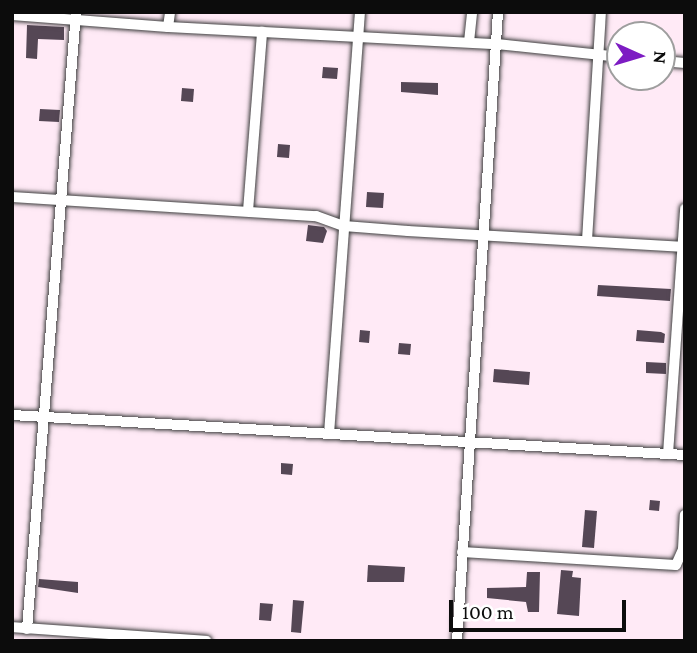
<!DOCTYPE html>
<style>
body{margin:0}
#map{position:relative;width:697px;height:653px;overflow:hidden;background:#ffeaf6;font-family:"Crimson Pro",serif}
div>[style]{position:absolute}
.building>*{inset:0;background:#554755}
.roads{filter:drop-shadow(0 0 2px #3f3f3f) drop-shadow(0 0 2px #3f3f3f)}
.minor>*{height:10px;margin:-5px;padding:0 5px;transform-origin:5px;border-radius:5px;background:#fff}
span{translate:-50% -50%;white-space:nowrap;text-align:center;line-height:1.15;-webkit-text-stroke:7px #fff;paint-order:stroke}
.frame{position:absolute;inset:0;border:14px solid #0c0c0c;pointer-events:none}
.north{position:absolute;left:606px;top:21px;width:70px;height:70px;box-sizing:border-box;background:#fff;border:2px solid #9e9e9e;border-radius:50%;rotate:94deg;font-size:19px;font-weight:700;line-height:28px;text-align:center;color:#0c0c0c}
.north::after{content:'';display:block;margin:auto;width:24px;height:32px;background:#7d1cc3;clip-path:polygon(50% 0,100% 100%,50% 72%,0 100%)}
.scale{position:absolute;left:449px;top:600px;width:177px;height:32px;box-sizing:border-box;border:4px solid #0c0c0c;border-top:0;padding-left:9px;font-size:21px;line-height:24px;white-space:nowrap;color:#0c0c0c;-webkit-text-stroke:5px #fff;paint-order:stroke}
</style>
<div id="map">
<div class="building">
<div style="clip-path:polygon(27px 25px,64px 27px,64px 40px,38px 39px,37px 59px,26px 58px)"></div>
<div style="clip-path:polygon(323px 67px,338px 68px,337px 79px,322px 78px)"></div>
<div style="clip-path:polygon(401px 82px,438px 83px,438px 95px,401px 92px)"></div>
<div style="clip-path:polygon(182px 88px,194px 89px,193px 102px,181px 101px)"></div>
<div style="clip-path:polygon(40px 109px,60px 110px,59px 122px,39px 121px)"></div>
<div style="clip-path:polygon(278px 144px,290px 145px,289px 158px,277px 157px)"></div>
<div style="clip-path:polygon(367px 192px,384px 193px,383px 208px,366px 207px)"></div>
<div style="clip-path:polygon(308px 225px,324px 227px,327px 231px,323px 243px,306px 241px)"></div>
<div style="clip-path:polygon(598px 285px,671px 289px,670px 301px,597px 296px)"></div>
<div style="clip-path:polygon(360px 330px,370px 331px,369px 343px,359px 342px)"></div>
<div style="clip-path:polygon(637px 330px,661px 332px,665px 334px,664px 343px,636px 341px)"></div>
<div style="clip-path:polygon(399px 343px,411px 344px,410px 355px,398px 354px)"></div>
<div style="clip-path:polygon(646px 362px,666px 363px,666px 374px,646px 373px)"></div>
<div style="clip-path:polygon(494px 369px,530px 372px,529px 385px,493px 382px)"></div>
<div style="clip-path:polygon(281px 463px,293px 464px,292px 475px,281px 474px)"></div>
<div style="clip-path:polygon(650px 500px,660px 501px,659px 511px,649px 510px)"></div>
<div style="clip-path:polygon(585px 510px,597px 511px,594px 548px,582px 547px)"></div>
<div style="clip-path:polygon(368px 565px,405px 567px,404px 582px,367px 582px)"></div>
<div style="clip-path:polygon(561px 570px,573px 571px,572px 577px,581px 578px,579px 616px,557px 614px)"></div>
<div style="clip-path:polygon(527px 572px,540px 572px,539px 612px,528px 612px,526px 602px,487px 598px,487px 588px,526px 587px)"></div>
<div style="clip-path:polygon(39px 579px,78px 582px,78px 593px,38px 587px)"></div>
<div style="clip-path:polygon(293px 600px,304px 601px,301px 633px,291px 632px)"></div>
<div style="clip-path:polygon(260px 603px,273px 604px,271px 621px,259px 620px)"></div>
</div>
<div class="roads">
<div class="minor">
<div style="left:12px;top:15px;width:156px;rotate:4.4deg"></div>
<div style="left:168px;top:27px;width:329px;rotate:3deg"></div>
<div style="left:497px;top:44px;width:124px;rotate:6deg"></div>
<div style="left:168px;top:27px;width:15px;rotate:-82deg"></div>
<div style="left:469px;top:42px;width:30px;rotate:-84deg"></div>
<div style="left:662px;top:61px;width:23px;rotate:5deg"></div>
<div style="left:12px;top:197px;width:305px;rotate:3.6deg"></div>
<div style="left:316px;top:216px;width:30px;rotate:20deg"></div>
<div style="left:344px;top:226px;width:64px;rotate:4.5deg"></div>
<div style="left:408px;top:231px;width:277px;rotate:3.3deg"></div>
<div style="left:248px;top:211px;width:180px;rotate:-85.5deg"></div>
<div style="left:587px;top:240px;width:228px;rotate:-86.5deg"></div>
<div style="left:12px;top:415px;width:674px;rotate:3.4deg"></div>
<div style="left:329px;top:434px;width:423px;rotate:-85.8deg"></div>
<div style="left:668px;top:454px;width:246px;rotate:-86deg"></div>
<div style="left:462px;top:552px;width:214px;rotate:3.5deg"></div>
<div style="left:676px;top:565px;width:17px;rotate:-66deg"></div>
<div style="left:683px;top:549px;width:34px;rotate:-87deg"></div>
<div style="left:12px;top:627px;width:195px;rotate:4.1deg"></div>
<div style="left:27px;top:629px;width:619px;rotate:-85.46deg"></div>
<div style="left:457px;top:641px;width:630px;rotate:-86.27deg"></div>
</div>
</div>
<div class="frame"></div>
<div class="north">N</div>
<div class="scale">100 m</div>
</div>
